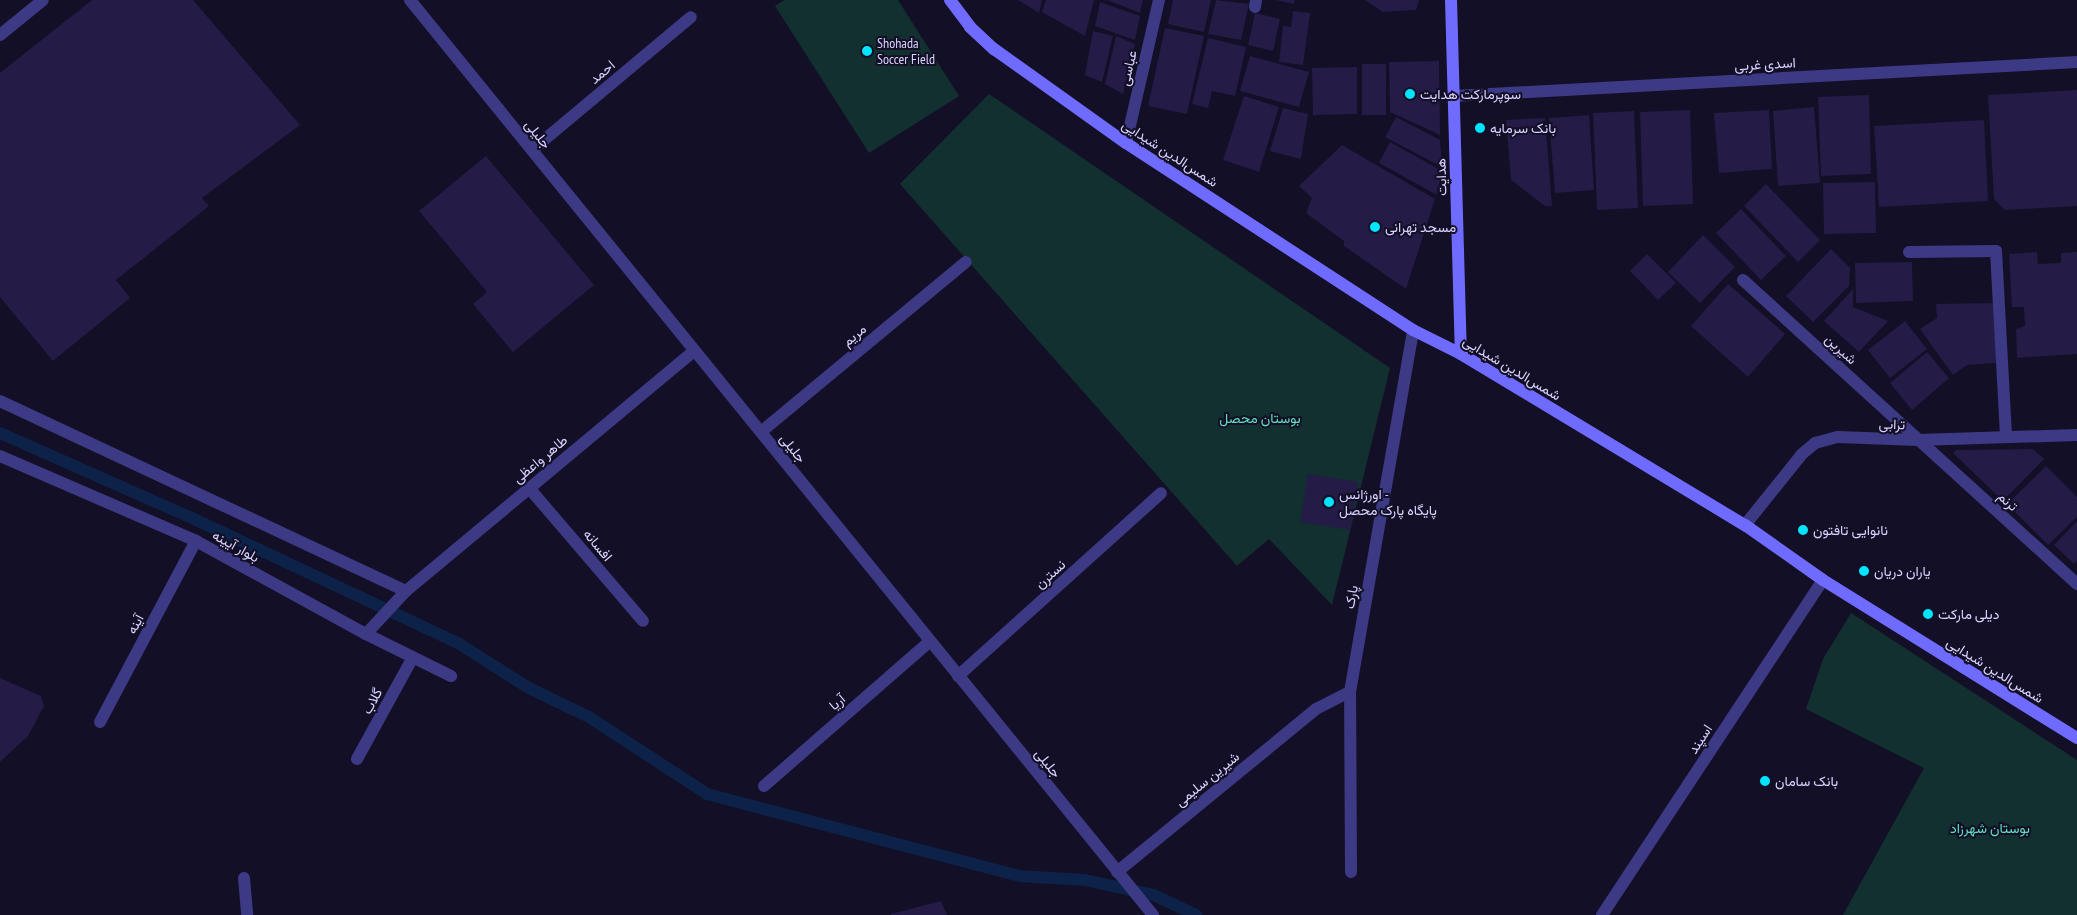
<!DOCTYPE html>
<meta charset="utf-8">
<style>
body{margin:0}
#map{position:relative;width:2077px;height:915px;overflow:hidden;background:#130f26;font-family:"PT Sans Narrow",Vazirmatn,sans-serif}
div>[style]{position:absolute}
.green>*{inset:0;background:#12302f}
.stream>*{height:12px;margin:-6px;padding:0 6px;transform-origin:6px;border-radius:6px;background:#0c2248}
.building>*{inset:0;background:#241b47}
.lane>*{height:12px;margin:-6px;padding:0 6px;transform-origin:6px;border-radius:6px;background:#3d3a85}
.street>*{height:12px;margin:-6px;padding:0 6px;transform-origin:6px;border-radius:6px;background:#3d3a85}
.secondary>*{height:12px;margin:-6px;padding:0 6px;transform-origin:6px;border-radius:6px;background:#6f6bff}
.dots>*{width:14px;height:14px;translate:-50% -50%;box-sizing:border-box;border:2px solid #130f26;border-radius:50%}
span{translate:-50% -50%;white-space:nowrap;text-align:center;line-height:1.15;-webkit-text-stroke:4px #130f26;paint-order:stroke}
.poi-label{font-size:14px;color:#d9d4ff}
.left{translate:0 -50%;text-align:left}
.street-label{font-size:14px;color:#d9d4ff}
.park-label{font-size:14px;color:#5fe0c0}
</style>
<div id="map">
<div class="green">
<div style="clip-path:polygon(784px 0,898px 0,959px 96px,869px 153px,775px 6px)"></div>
<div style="clip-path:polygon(989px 94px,1390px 368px,1332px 605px,1269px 539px,1237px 566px,900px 184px)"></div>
<div style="clip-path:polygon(1851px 613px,2077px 760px,2077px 915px,1843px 915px,1924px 768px,1806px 709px,1823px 659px)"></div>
</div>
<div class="stream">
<div style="left:0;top:433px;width:210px;rotate:23.9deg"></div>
<div style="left:192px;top:518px;width:294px;rotate:25.2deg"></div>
<div style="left:458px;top:643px;width:82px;rotate:32.5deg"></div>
<div style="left:527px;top:687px;width:69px;rotate:25.8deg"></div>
<div style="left:589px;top:717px;width:141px;rotate:33.1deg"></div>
<div style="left:707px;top:794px;width:324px;rotate:14.7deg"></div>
<div style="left:1020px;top:876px;width:65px;rotate:3.5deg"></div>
<div style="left:1085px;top:880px;width:71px;rotate:12.3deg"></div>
<div style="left:1154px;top:895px;width:47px;rotate:25.5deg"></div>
</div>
<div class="building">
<div style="clip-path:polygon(92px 0,193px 0,300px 125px,202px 198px,209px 206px,116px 280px,130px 298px,53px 361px,0 297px,0 73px)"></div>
<div style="clip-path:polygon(1018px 0,1042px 0,1039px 13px)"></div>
<div style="clip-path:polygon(1046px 0,1094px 0,1085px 36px,1042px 12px)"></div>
<div style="clip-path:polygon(1107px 0,1143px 0,1140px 13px)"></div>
<div style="clip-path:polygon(1173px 0,1211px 0,1204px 32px,1168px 24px)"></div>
<div style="clip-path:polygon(1216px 0,1249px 4px,1241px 40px,1208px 34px)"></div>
<div style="clip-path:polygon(1276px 0,1295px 0,1294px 4px)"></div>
<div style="clip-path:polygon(1365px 0,1419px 0,1416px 10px,1383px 12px)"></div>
<div style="clip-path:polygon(1100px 2px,1140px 16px,1135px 40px,1095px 26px)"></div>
<div style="clip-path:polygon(1293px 11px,1310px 13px,1303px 65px,1279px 62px,1283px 26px,1291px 27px)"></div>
<div style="clip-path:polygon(1255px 13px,1280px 19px,1273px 51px,1248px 45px)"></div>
<div style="clip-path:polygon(1165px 28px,1204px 36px,1187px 114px,1148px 106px)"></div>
<div style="clip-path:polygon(1093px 31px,1113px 36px,1102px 82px,1085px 75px)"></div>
<div style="clip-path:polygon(1116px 36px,1135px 44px,1123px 94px,1105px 84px)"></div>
<div style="clip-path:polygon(1208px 38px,1246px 47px,1235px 96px,1212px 91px,1208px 108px,1192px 104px)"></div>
<div style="clip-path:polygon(1250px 56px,1309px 72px,1299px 107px,1240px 91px)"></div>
<div style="clip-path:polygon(1439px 61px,1440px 135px,1390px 112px,1389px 62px)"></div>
<div style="clip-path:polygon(1362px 64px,1386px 64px,1386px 115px,1362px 115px)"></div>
<div style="clip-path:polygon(1357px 67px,1357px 114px,1313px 115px,1312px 68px)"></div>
<div style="clip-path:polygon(2077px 90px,2077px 206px,2005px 210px,1994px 199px,1988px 95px)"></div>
<div style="clip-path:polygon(1869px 95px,1871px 174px,1821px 176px,1818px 97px)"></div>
<div style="clip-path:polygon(1244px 96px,1279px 107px,1259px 172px,1223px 160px)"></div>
<div style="clip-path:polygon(1814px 107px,1820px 183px,1778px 186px,1773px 111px)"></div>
<div style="clip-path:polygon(1283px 108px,1308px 114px,1301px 159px,1270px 151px)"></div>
<div style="clip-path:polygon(1690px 110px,1693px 204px,1643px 206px,1640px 112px)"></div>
<div style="clip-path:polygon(1769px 110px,1772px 169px,1719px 173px,1714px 113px)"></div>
<div style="clip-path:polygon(1634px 111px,1638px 208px,1597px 210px,1593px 113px)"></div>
<div style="clip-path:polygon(1589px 115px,1594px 190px,1555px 193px,1549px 118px)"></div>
<div style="clip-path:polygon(1396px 117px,1440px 140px,1442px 167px,1385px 137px)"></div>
<div style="clip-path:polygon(1545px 118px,1552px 206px,1545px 206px,1511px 180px,1506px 120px)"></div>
<div style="clip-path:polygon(1984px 120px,1988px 201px,1879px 207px,1874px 126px)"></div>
<div style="clip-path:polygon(1390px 142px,1442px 171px,1437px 195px,1379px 163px)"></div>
<div style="clip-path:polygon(1342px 145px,1435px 199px,1406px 289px,1344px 246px,1344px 241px,1306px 213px,1312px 198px,1299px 186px)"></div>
<div style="clip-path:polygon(486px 156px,594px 285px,513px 352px,473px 304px,487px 292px,419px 211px)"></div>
<div style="clip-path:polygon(1875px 182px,1876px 233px,1824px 234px,1823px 183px)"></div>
<div style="clip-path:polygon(1766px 184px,1820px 240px,1798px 262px,1744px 206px)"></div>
<div style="clip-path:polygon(1741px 209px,1786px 256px,1761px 280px,1716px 233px)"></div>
<div style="clip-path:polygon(1703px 235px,1735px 267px,1700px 303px,1668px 272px)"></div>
<div style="clip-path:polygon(1831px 249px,1850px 268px,1849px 286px,1813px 322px,1786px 296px)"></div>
<div style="clip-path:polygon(2037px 252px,2038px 264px,2061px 263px,2061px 253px,2077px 252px,2077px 354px,2017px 358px,2016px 329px,2025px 326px,2024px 307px,2012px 307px,2009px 254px)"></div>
<div style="clip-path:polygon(1647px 254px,1676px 283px,1658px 300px,1630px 271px)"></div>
<div style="clip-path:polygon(1912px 262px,1913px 301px,1856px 303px,1855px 263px)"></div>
<div style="clip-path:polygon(1728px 284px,1785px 334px,1748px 377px,1691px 326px)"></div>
<div style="clip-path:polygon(1853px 289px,1853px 307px,1888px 321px,1859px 352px,1824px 321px)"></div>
<div style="clip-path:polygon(1995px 303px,1996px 363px,1967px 365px,1953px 375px,1920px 329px,1937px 318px,1936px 304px)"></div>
<div style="clip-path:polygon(1905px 321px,1927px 349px,1890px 378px,1868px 350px)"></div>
<div style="clip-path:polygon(1927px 352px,1949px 378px,1912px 410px,1890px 383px)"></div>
<div style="clip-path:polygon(2033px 449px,2044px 459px,2003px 501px,1953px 453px,1956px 450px)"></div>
<div style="clip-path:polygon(2046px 466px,2077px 497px,2077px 517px,2048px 545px,2007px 504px)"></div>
<div style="clip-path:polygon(1308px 474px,1358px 482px,1350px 530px,1300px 522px)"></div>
<div style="clip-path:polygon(2077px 521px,2077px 561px,2074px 564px,2054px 545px)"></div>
<div style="clip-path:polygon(0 678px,41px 696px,44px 706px,28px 736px,0 762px)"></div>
<div style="clip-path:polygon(941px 901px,947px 915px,891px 915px,891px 914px)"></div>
</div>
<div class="lane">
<div style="left:1909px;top:252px;width:87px;rotate:-0.7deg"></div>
<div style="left:1996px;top:251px;width:186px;rotate:86.9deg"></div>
</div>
<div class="street">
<div style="left:410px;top:0;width:1179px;rotate:50.92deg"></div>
<div style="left:1255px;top:7px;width:7px;rotate:-82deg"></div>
<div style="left:0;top:35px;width:55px;rotate:-39.1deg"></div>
<div style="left:1454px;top:96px;width:624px;rotate:-3.12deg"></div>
<div style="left:1126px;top:143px;width:147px;rotate:-77deg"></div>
<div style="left:532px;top:150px;width:207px;rotate:-39.9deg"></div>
<div style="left:1743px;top:280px;width:452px;rotate:42.3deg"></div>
<div style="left:0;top:401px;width:448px;rotate:25.1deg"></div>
<div style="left:761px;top:432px;width:266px;rotate:-39.7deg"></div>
<div style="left:0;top:456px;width:214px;rotate:23.4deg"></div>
<div style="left:196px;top:541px;width:194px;rotate:28.7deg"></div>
<div style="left:366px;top:634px;width:95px;rotate:26.3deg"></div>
<div style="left:529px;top:488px;width:175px;rotate:49.4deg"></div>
<div style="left:1745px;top:525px;width:91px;rotate:-51.2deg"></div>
<div style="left:1802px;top:454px;width:17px;rotate:-40deg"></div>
<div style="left:1815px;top:443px;width:24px;rotate:-15deg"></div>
<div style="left:1838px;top:437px;width:80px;rotate:2.1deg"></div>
<div style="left:1918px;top:440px;width:159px;rotate:-1.8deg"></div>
<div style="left:366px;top:634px;width:59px;rotate:-47.1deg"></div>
<div style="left:406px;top:591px;width:375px;rotate:-39.8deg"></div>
<div style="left:958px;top:676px;width:273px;rotate:-42deg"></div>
<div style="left:100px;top:722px;width:205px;rotate:-62.1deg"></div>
<div style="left:357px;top:759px;width:116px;rotate:-61.2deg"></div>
<div style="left:764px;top:786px;width:220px;rotate:-41.1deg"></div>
<div style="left:1117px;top:872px;width:257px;rotate:-39.3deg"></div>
<div style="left:1316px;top:709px;width:38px;rotate:-27deg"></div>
<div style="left:1351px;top:872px;width:180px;rotate:-90.3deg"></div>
<div style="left:1350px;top:692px;width:367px;rotate:-80.1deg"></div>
<div style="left:244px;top:878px;width:37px;rotate:85deg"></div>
<div style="left:1602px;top:915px;width:401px;rotate:-56.6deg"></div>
</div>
<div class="secondary">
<div style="left:950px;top:0;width:34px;rotate:53deg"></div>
<div style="left:970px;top:27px;width:33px;rotate:43deg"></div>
<div style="left:994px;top:49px;width:162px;rotate:35.5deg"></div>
<div style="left:1126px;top:143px;width:343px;rotate:33.1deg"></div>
<div style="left:1413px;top:330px;width:54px;rotate:26.6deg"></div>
<div style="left:1461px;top:354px;width:332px;rotate:31.1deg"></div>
<div style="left:1745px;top:525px;width:95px;rotate:35.2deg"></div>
<div style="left:1823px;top:580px;width:299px;rotate:31.9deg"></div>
<div style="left:1451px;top:0;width:354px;rotate:88.4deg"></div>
</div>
<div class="dots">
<div style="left:867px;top:51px;background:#00e5ff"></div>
<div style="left:1410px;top:94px;background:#00e5ff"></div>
<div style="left:1480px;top:128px;background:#00e5ff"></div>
<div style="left:1375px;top:227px;background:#00e5ff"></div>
<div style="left:1329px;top:502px;background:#00e5ff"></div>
<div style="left:1803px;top:530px;background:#00e5ff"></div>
<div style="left:1864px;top:571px;background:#00e5ff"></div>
<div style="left:1928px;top:614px;background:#00e5ff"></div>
<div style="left:1765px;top:781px;background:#00e5ff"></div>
</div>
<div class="poi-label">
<span class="left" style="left:877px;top:51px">Shohada<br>Soccer Field</span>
<span class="left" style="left:1420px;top:94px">سوپرمارکت هدایت</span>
<span class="left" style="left:1490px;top:128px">بانک سرمایه</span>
<span class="left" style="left:1385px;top:227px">مسجد تهرانی</span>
<span class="left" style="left:1339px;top:502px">اورژانس -<br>پایگاه پارک محصل</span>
<span class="left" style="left:1813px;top:530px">نانوایی تافتون</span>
<span class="left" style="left:1874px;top:571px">یاران دریان</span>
<span class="left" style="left:1938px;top:614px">دیلی مارکت</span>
<span class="left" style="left:1775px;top:781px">بانک سامان</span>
</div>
<div class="street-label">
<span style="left:1765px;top:64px;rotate:-3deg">اسدی غربی</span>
<span style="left:1128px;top:68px;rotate:-77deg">عباسی</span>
<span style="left:602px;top:72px;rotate:-40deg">احمد</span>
<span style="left:538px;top:134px;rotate:51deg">جلیلی</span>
<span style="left:1170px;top:153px;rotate:33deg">شمس‌الدین شیدایی</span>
<span style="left:1441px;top:177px;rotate:-92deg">هدایت</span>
<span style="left:854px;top:335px;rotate:-40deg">مریم</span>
<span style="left:1841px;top:349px;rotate:42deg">شیرین</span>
<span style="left:1512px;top:368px;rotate:31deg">شمس‌الدین شیدایی</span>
<span style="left:1892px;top:424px;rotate:2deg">ترابی</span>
<span style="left:793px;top:448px;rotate:51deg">جلیلی</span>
<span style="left:540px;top:459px;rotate:-40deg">طاهر واعظی</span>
<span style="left:2008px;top:501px;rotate:42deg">ترنم</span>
<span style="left:598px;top:545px;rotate:50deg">افسانه</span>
<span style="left:236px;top:546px;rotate:29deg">بلوار آیینه</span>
<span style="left:1050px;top:574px;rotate:-42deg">نسترن</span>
<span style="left:1351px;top:597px;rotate:-80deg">پارک</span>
<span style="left:135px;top:624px;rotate:-62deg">آینه</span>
<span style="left:1995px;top:670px;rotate:32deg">شمس‌الدین شیدایی</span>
<span style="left:372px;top:701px;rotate:-61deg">گلاب</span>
<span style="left:837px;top:702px;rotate:-41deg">آریا</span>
<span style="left:1700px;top:739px;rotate:-57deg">اسپند</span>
<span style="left:1048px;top:763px;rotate:51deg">جلیلی</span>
<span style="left:1207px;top:779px;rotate:-39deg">شیرین سلیمی</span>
</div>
<div class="park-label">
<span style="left:1260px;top:418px">بوستان محصل</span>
<span style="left:1990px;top:828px">بوستان شهرزاد</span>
</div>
</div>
